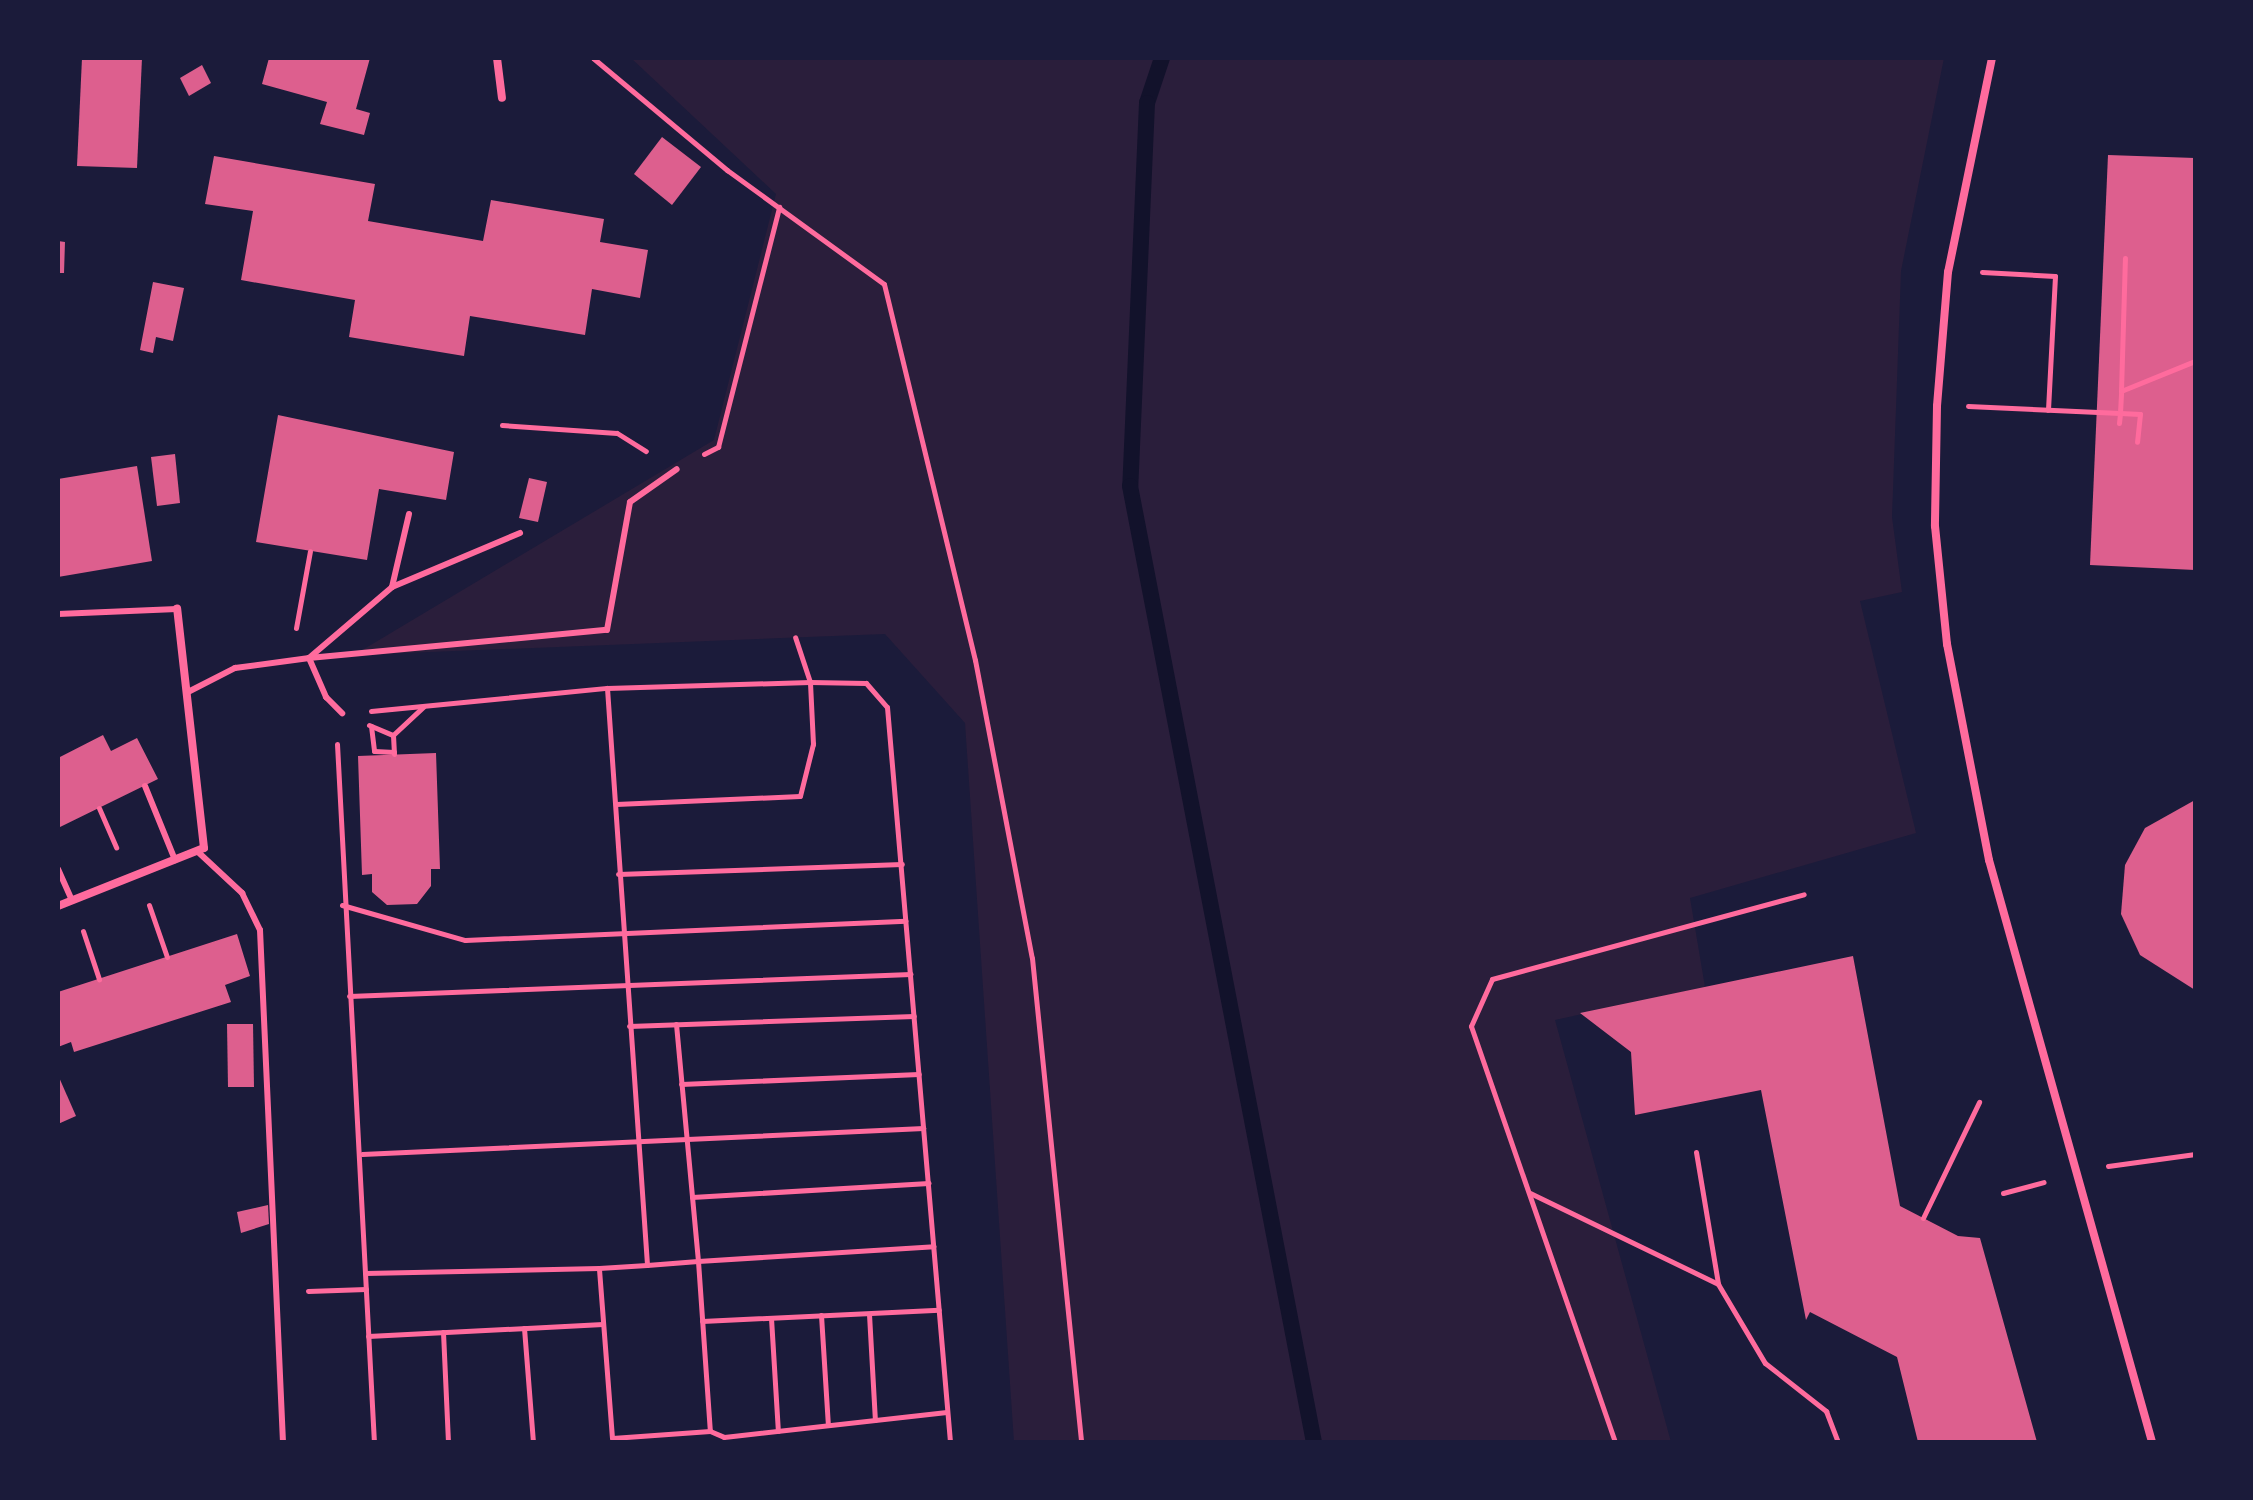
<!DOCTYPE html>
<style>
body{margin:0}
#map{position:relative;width:2253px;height:1500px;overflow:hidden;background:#1b1b3a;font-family:"Nunito Sans",sans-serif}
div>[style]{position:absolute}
.green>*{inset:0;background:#2a1e3b}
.stream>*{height:16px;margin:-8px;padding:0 8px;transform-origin:8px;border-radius:8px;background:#12122b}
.building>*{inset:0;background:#dd5f8e}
.path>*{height:5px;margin:-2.5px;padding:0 2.5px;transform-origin:2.5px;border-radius:2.5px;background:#ff6b9d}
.service>*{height:6px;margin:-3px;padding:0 3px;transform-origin:3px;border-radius:3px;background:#ff6b9d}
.minor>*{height:8px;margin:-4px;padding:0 4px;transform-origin:4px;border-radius:4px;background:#ff6b9d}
span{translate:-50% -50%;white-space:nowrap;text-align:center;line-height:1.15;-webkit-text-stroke:7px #1b1b3a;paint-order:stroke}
.frame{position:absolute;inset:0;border:60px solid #1b1b3a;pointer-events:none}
</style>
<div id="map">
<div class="green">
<div style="clip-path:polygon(631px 58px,1944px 58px,1901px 271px,1892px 517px,1902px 592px,1860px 601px,1916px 833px,1690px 898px,1705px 987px,1555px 1020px,1671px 1442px,1014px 1442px,965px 723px,885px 634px,354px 655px,714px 440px,776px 194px)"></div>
</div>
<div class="stream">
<div style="left:1162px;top:58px;width:47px;rotate:108.4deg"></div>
<div style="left:1147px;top:103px;width:383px;rotate:92.5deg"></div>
<div style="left:1130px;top:486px;width:974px;rotate:79.11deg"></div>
</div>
<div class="building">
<div style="clip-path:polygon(82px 58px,142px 58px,137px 168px,77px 166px)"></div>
<div style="clip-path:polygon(269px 58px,370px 58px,356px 109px,370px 113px,364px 135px,320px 124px,327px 102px,262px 84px)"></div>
<div style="clip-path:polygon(202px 65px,211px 83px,189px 96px,180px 78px)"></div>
<div style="clip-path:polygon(662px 137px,701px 167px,672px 205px,634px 174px)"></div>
<div style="clip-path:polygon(2108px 155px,2195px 158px,2195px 570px,2090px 565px)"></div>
<div style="clip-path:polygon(214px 156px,375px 184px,368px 221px,483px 241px,491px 200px,604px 219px,600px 242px,648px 250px,640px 298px,592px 289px,585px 335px,470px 316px,464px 356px,349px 337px,355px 300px,241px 280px,253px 211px,205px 204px)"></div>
<div style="clip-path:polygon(58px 241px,65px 242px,64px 273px,58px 273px)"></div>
<div style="clip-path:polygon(153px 282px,184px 288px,173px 341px,156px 337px,153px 353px,140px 350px)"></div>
<div style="clip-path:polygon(278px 415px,454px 452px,446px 500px,379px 489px,367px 560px,256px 542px)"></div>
<div style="clip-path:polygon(175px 454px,180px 503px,157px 506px,151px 457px)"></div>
<div style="clip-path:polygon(137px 466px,152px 561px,58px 577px,58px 479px)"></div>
<div style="clip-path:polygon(529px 478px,547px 482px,538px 522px,519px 518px)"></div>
<div style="clip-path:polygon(103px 735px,111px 751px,137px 738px,158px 779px,58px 828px,58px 758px)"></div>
<div style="clip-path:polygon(436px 753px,440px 869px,431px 869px,431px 886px,417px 904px,387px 905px,372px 892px,372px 874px,362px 875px,358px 756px)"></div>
<div style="clip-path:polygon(2195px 800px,2195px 990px,2140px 955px,2121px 914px,2125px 865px,2145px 828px)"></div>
<div style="clip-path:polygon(237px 934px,250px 976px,225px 985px,231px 1002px,74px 1052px,71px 1042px,58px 1047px,58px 992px)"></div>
<div style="clip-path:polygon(1853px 956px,1900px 1206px,1958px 1236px,1980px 1238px,2037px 1442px,1918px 1442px,1897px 1357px,1810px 1312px,1806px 1320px,1761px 1090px,1635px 1115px,1631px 1052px,1580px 1013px)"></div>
<div style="clip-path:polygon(227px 1024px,253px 1024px,254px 1087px,228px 1087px)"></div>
<div style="clip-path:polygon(58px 1075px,76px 1116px,58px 1124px)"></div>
<div style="clip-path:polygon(268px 1205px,269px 1224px,241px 1233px,237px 1212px)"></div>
</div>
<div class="path">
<div style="left:593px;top:58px;width:175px;rotate:39.9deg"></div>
<div style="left:727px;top:170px;width:194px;rotate:36deg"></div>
<div style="left:884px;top:284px;width:387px;rotate:76.4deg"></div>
<div style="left:975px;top:660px;width:303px;rotate:79.2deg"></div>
<div style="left:1032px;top:958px;width:486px;rotate:84.2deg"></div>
<div style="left:1982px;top:272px;width:73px;rotate:3.1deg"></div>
<div style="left:2055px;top:276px;width:134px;rotate:93deg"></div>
<div style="left:2121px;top:391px;width:133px;rotate:-88.3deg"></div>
<div style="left:1968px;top:406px;width:152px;rotate:2.6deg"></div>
<div style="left:2120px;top:413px;width:22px;rotate:-87deg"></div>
<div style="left:2121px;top:391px;width:80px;rotate:-22.1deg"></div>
<div style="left:2119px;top:423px;width:10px;rotate:-84deg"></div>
<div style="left:2120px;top:413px;width:20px;rotate:3deg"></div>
<div style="left:2140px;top:414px;width:28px;rotate:96deg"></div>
<div style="left:502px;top:425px;width:115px;rotate:4deg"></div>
<div style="left:617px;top:433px;width:34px;rotate:32deg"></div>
<div style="left:704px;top:454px;width:16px;rotate:-27deg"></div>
<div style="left:718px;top:447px;width:248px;rotate:-75.7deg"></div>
<div style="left:296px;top:628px;width:78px;rotate:-79.7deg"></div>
<div style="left:607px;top:688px;width:578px;rotate:86.03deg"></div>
<div style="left:647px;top:1265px;width:51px;rotate:-4.5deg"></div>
<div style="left:698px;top:1261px;width:170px;rotate:86deg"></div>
<div style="left:710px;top:1431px;width:98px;rotate:175.9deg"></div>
<div style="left:612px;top:1438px;width:170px;rotate:-94.4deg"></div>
<div style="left:599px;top:1268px;width:48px;rotate:-3.6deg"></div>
<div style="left:371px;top:711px;width:237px;rotate:-5.6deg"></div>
<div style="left:607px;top:688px;width:203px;rotate:-1.7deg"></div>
<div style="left:810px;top:682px;width:56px;rotate:1deg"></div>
<div style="left:866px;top:683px;width:32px;rotate:49deg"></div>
<div style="left:887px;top:707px;width:738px;rotate:85.1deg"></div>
<div style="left:369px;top:725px;width:26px;rotate:23deg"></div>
<div style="left:371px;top:726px;width:25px;rotate:83deg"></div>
<div style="left:374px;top:751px;width:20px;rotate:3deg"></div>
<div style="left:393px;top:735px;width:42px;rotate:-43.1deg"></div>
<div style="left:393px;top:735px;width:19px;rotate:87deg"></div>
<div style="left:337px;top:744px;width:699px;rotate:86.97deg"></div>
<div style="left:616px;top:804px;width:184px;rotate:-2.5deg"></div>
<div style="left:800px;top:796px;width:54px;rotate:-76deg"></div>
<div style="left:813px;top:744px;width:62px;rotate:-92.8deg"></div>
<div style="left:810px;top:682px;width:47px;rotate:-108.4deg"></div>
<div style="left:99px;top:808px;width:43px;rotate:66.4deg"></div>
<div style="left:618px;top:874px;width:284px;rotate:-2deg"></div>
<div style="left:149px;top:905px;width:55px;rotate:70.9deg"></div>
<div style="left:342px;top:905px;width:128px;rotate:15.9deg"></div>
<div style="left:465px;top:940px;width:441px;rotate:-2.5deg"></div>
<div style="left:83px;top:931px;width:51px;rotate:71.6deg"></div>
<div style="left:349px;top:996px;width:562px;rotate:-2.24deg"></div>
<div style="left:676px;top:1024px;width:238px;rotate:84.7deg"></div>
<div style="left:698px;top:1261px;width:236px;rotate:-3.6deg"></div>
<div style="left:629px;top:1026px;width:285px;rotate:-2deg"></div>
<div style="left:681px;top:1084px;width:238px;rotate:-2.4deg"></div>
<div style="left:1696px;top:1152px;width:133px;rotate:80.5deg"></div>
<div style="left:362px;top:1154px;width:562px;rotate:-2.65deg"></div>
<div style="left:2108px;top:1166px;width:88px;rotate:-7.9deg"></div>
<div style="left:1530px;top:1193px;width:209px;rotate:25.8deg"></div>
<div style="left:1718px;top:1284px;width:92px;rotate:59.3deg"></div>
<div style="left:1765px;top:1363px;width:78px;rotate:38.2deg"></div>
<div style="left:1826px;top:1411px;width:33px;rotate:69deg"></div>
<div style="left:2003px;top:1193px;width:42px;rotate:-15deg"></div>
<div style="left:692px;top:1197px;width:237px;rotate:-3.4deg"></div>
<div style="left:1923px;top:1218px;width:129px;rotate:-64.2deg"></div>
<div style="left:365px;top:1273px;width:234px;rotate:-1.2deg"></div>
<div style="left:308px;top:1291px;width:58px;rotate:-2deg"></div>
<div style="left:869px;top:1314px;width:106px;rotate:86.8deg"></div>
<div style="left:821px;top:1315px;width:110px;rotate:86.4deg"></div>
<div style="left:771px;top:1318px;width:113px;rotate:86.5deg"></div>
<div style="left:702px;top:1321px;width:237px;rotate:-2.7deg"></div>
<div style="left:524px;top:1328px;width:114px;rotate:85.5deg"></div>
<div style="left:443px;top:1332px;width:110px;rotate:87.4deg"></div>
<div style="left:368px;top:1336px;width:235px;rotate:-2.9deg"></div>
<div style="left:710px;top:1431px;width:15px;rotate:23deg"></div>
<div style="left:724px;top:1437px;width:224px;rotate:-6.4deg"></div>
<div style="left:1615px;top:1442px;width:440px;rotate:-109.1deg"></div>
<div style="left:1471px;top:1026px;width:51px;rotate:-65.9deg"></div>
<div style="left:1492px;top:979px;width:323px;rotate:-15.2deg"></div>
</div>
<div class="service">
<div style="left:392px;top:587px;width:139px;rotate:-22.9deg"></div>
<div style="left:58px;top:614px;width:119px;rotate:-2.4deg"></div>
<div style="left:309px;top:658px;width:299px;rotate:-5.4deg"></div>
<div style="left:607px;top:630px;width:130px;rotate:-79.8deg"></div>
<div style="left:630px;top:502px;width:57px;rotate:-35.1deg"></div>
<div style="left:309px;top:658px;width:109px;rotate:-40.5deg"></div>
<div style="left:392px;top:587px;width:75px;rotate:-76.9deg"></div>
<div style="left:188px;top:692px;width:53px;rotate:-27.1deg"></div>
<div style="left:235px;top:668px;width:75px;rotate:-7.7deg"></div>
<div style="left:309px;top:658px;width:43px;rotate:66.4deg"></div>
<div style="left:326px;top:697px;width:23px;rotate:45deg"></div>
<div style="left:145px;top:786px;width:80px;rotate:67.9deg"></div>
<div style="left:197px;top:851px;width:62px;rotate:43deg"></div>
<div style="left:242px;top:893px;width:41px;rotate:64.1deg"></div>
<div style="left:260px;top:930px;width:513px;rotate:87.43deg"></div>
<div style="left:58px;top:869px;width:34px;rotate:66deg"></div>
</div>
<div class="minor">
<div style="left:497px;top:58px;width:40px;rotate:82.9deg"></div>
<div style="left:1992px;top:58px;width:218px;rotate:101.6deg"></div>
<div style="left:1948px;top:272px;width:134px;rotate:94.7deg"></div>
<div style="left:1937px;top:406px;width:120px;rotate:91deg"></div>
<div style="left:1935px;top:526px;width:119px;rotate:84.2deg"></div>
<div style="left:1947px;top:644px;width:220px;rotate:79deg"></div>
<div style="left:1989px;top:860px;width:604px;rotate:74.35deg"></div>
<div style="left:58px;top:906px;width:157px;rotate:-21.7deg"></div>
<div style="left:204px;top:848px;width:241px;rotate:-96.4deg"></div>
</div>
<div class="frame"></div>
</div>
